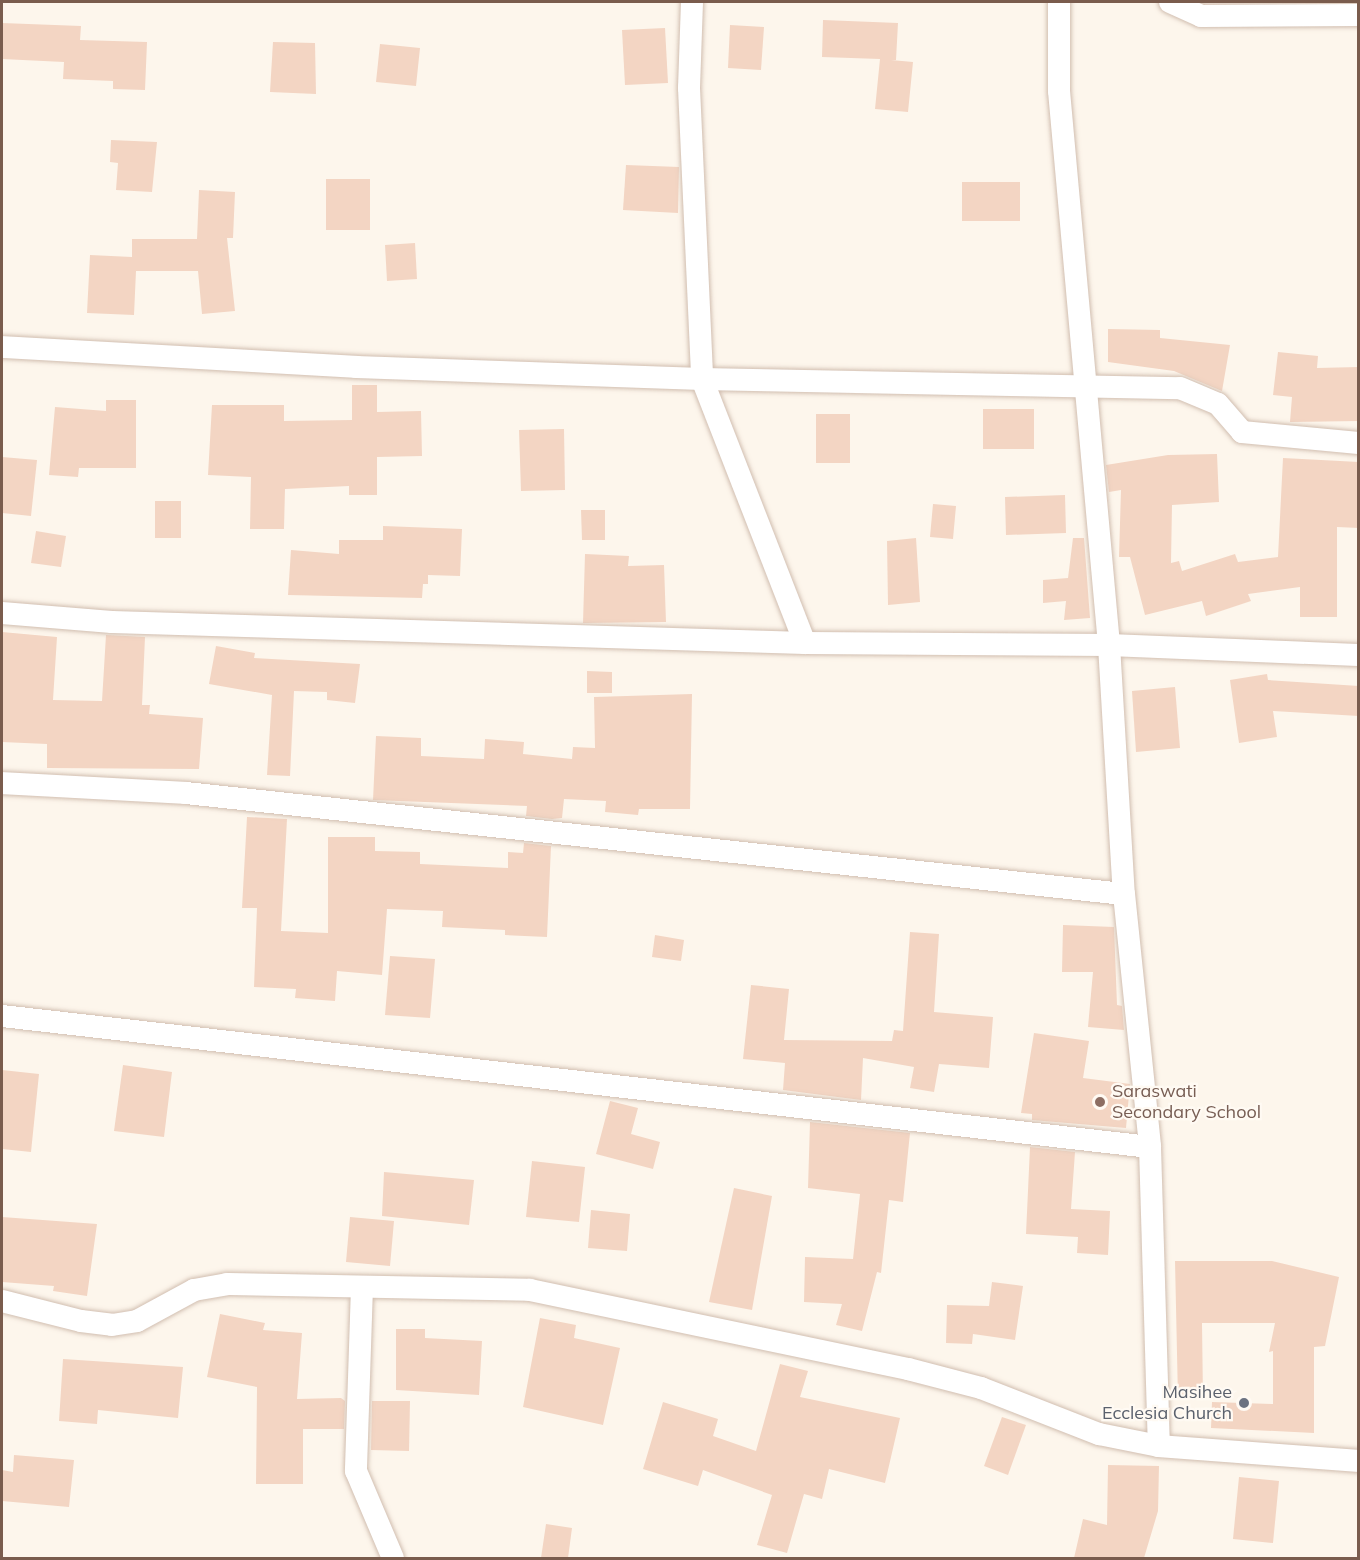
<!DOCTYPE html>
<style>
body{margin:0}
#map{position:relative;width:1360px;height:1560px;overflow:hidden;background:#fdf6ec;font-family:Mulish,sans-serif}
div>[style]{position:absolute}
.building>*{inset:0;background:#f3d5c3}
.roads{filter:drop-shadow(0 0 2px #d1beb0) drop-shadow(0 0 2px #d1beb0)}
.street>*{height:22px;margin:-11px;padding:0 11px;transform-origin:11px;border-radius:11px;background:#fff}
.dots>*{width:16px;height:16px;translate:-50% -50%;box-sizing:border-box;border:3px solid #fffaf3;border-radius:50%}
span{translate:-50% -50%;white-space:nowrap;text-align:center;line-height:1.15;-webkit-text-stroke:4.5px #fffaf3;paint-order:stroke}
.education-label{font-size:18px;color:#785e54}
.left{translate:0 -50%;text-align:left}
.worship-label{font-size:18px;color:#5b616d}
.right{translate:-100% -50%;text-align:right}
.frame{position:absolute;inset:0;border:3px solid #7a5c4d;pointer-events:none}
</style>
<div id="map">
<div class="building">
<div style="clip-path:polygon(823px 20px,898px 23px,896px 60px,891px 60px,913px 62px,908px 112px,875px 109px,880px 59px,822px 57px)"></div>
<div style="clip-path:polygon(2px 23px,81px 26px,80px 40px,147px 42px,145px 90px,113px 89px,113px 81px,63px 79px,64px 62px,2px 59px)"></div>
<div style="clip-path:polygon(730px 25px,764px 27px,761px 70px,728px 68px)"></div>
<div style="clip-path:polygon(665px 28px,668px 83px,625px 85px,622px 30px)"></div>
<div style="clip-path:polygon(273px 42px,315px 43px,316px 94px,270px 92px)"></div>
<div style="clip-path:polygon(380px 44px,420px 48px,416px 86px,376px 82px)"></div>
<div style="clip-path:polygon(111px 140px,157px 142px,152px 192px,116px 190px,118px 163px,110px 162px)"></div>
<div style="clip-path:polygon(626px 165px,679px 167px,678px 213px,623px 210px)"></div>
<div style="clip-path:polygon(326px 179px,370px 179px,370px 230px,326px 230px)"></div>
<div style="clip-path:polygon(962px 182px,1020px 182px,1020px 221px,962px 221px)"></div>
<div style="clip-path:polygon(199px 190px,235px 192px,233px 238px,227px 238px,235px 311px,202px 314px,198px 271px,136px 271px,134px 315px,87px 313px,90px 255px,132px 257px,132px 239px,197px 239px)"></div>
<div style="clip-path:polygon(415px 243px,417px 279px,387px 281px,385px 245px)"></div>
<div style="clip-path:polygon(1108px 329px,1160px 330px,1160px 338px,1230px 345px,1222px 391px,1174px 371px,1108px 362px)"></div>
<div style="clip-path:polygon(1278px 352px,1318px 356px,1317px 368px,1359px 367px,1359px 421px,1290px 422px,1292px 397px,1273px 395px)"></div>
<div style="clip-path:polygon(352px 385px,377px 385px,377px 412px,421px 411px,422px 456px,377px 457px,377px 495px,349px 495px,349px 486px,285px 489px,284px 529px,250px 529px,251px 477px,208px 475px,212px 405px,284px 405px,284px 421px,352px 420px)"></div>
<div style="clip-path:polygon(106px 400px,136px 400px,136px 468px,79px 468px,78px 477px,49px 475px,55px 407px,106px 411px)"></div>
<div style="clip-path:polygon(983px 409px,1034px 409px,1034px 449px,983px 449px)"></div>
<div style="clip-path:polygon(816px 414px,850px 414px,850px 463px,816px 463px)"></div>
<div style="clip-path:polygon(564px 429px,565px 490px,521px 491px,519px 430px)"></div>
<div style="clip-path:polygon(1217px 454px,1219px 502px,1172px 505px,1171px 563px,1179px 561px,1182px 571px,1235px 554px,1238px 562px,1278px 557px,1283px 458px,1359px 462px,1359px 528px,1337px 527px,1337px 617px,1300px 617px,1300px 587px,1248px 594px,1251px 601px,1206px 616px,1202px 601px,1145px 615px,1130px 557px,1119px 557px,1121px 490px,1109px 492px,1106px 465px,1168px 455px)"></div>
<div style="clip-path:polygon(2px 457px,37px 460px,31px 516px,2px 513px)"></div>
<div style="clip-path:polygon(1065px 495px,1066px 533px,1006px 535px,1005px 497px)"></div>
<div style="clip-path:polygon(155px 501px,181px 501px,181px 538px,155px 538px)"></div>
<div style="clip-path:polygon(933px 504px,956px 506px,953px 539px,930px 537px)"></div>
<div style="clip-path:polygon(581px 510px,605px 510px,605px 540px,582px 540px)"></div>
<div style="clip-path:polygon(383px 526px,462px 529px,460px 576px,428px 575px,428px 584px,423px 584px,422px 598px,288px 595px,291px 550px,339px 554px,339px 540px,383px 540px)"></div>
<div style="clip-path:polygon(36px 531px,66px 536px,61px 567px,31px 563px)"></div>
<div style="clip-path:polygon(916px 538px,920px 602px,888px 605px,887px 541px)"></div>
<div style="clip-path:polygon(1073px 538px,1084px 538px,1090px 618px,1064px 620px,1066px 601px,1043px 603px,1043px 580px,1068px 578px)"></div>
<div style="clip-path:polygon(585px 554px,629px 556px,628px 566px,664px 565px,666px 622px,583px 623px)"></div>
<div style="clip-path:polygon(2px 632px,57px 637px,53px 700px,102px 701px,106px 635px,145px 637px,142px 705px,150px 705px,149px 714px,203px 718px,199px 769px,47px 768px,47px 744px,2px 742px)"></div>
<div style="clip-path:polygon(216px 646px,255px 653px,254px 658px,360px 664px,355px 703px,327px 700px,327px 692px,294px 691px,290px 776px,267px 775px,272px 695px,209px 684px)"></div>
<div style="clip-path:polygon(587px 671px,612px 672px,612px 693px,587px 693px)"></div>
<div style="clip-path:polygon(1267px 674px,1268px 680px,1359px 686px,1359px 716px,1273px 711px,1277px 737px,1239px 743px,1230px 680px)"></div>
<div style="clip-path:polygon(1175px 687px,1180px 748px,1136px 752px,1132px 691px)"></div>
<div style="clip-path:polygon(692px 694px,690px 809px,639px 809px,638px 815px,605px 812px,606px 801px,564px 799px,562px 818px,552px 819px,526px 816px,527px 806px,373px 800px,376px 736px,421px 738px,421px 756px,484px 759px,485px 739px,524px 742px,523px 754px,572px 759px,573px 747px,595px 748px,594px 697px)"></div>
<div style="clip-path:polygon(247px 817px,287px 819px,281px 931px,328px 933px,328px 837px,375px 837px,375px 851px,420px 852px,420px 864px,508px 868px,508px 852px,523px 853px,524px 843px,551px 846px,547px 937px,505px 935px,505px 930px,442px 927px,443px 911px,387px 909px,382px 975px,337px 971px,335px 1001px,295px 998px,296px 989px,254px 987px,257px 908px,242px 908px)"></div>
<div style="clip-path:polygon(1063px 925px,1114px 927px,1117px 1005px,1122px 1006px,1124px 1030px,1088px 1027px,1093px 972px,1062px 972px)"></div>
<div style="clip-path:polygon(910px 932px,939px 934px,934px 1012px,993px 1017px,989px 1068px,939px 1064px,934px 1092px,910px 1088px,914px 1067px,863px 1058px,861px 1100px,783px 1090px,785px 1063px,743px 1059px,751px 985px,789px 989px,784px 1040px,892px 1041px,894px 1030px,903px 1031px)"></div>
<div style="clip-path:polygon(655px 935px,684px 940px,681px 961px,652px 957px)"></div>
<div style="clip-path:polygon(390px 956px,435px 959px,430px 1018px,385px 1015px)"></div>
<div style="clip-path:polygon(1034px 1033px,1089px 1041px,1083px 1078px,1130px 1084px,1126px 1128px,1032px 1120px,1032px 1114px,1021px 1113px)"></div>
<div style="clip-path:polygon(123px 1065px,172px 1072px,164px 1137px,114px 1131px)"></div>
<div style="clip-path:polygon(2px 1070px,39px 1074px,31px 1152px,2px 1149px)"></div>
<div style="clip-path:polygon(610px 1101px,638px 1108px,631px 1134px,660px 1142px,653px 1169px,596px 1154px)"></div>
<div style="clip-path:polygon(810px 1122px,910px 1133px,903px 1202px,889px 1200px,881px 1273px,877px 1272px,862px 1331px,836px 1325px,842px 1304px,804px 1302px,805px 1257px,853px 1259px,860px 1194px,808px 1188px)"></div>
<div style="clip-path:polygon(1030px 1147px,1075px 1152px,1071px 1209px,1110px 1211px,1108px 1255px,1077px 1253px,1078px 1237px,1026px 1234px)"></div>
<div style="clip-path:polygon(532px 1161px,585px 1167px,579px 1222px,526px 1217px)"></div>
<div style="clip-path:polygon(384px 1172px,474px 1180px,469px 1225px,382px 1216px)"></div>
<div style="clip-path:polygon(734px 1188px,772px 1196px,752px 1310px,709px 1302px)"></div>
<div style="clip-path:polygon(591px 1210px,630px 1214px,627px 1251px,588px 1248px)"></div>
<div style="clip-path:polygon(2px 1217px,97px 1224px,87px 1296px,53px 1291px,54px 1286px,2px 1282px)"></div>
<div style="clip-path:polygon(350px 1217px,394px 1221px,390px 1266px,346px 1262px)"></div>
<div style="clip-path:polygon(1175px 1261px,1272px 1261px,1339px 1277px,1325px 1346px,1314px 1347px,1314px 1433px,1211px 1428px,1212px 1402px,1273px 1404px,1273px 1351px,1269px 1352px,1275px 1323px,1202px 1323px,1203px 1399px,1178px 1399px)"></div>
<div style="clip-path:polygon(992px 1282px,1023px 1286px,1015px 1340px,973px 1334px,972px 1344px,946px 1343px,947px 1305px,989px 1306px)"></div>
<div style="clip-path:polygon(220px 1314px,265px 1323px,263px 1330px,302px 1333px,297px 1399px,341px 1398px,345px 1401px,344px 1429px,303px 1429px,303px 1484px,256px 1484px,257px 1387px,207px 1377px)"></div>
<div style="clip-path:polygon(540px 1318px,576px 1325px,574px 1338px,620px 1348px,603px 1425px,523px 1407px)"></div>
<div style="clip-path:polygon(396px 1329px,425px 1329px,425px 1338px,482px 1341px,479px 1395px,396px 1390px)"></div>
<div style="clip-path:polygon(63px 1359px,183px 1367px,178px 1418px,98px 1410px,97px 1424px,59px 1421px)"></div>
<div style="clip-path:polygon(780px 1364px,808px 1371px,800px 1397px,900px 1418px,885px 1483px,829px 1469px,822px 1499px,804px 1494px,787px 1553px,757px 1545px,772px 1495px,703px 1470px,698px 1486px,643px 1469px,663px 1402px,718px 1419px,713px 1436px,756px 1451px)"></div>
<div style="clip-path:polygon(372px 1401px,410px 1401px,409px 1451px,371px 1450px)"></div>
<div style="clip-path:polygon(1002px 1417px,1026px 1425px,1008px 1475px,984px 1466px)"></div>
<div style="clip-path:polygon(14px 1455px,74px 1460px,69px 1507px,2px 1501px,2px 1470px,13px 1472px)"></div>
<div style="clip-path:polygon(1108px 1465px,1159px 1466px,1158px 1511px,1144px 1558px,1074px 1558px,1083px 1519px,1107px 1525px)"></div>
<div style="clip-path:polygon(1239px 1477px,1279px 1481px,1273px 1543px,1233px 1539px)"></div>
<div style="clip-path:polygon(546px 1524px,572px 1528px,568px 1558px,541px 1558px)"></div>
</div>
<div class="roads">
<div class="street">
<div style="left:692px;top:2px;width:86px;rotate:92deg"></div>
<div style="left:689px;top:88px;width:291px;rotate:87.4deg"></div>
<div style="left:702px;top:379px;width:283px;rotate:68.7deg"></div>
<div style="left:1059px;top:2px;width:89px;rotate:90deg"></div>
<div style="left:1059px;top:91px;width:556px;rotate:84.84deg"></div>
<div style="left:1109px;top:645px;width:249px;rotate:86.6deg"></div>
<div style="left:1124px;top:894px;width:254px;rotate:84.1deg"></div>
<div style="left:1150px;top:1147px;width:299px;rotate:88.3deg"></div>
<div style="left:1170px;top:2px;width:34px;rotate:24deg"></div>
<div style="left:1201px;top:16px;width:157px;rotate:-0.4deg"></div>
<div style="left:2px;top:347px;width:355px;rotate:3.2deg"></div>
<div style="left:356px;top:367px;width:346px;rotate:2deg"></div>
<div style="left:702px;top:379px;width:478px;rotate:1.1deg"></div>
<div style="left:1180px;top:388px;width:41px;rotate:22.8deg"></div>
<div style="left:1218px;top:404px;width:37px;rotate:49deg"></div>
<div style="left:1242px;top:432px;width:117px;rotate:5.4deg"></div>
<div style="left:2px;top:613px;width:110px;rotate:4.7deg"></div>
<div style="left:112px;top:622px;width:693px;rotate:1.74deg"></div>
<div style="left:805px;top:643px;width:304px;rotate:0.4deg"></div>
<div style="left:1109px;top:645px;width:249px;rotate:2.3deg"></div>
<div style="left:2px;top:783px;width:184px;rotate:3.1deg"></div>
<div style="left:186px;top:793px;width:943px;rotate:6.15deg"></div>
<div style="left:2px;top:1016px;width:1155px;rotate:6.51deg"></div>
<div style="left:362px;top:1287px;width:184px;rotate:91.9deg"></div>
<div style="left:356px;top:1471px;width:95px;rotate:67deg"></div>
<div style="left:2px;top:1301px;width:81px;rotate:14.2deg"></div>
<div style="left:81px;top:1321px;width:31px;rotate:7deg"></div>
<div style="left:112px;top:1325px;width:25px;rotate:-9deg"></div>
<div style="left:137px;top:1321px;width:65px;rotate:-28.5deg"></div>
<div style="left:194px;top:1290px;width:34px;rotate:-10deg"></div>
<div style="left:227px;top:1284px;width:303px;rotate:1.1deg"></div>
<div style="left:530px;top:1290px;width:386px;rotate:11.8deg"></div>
<div style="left:908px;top:1369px;width:75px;rotate:14.6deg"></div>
<div style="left:981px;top:1388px;width:127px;rotate:21.3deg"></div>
<div style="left:1099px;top:1434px;width:61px;rotate:11.3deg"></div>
<div style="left:1159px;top:1446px;width:200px;rotate:4.3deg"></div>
</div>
</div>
<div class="dots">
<div style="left:1100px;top:1102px;background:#8d6e63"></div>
<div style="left:1244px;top:1403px;background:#6b7280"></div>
</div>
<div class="education-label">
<span class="left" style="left:1112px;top:1102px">Saraswati<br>Secondary School</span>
</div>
<div class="worship-label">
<span class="right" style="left:1232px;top:1403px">Masihee<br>Ecclesia Church</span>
</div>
<div class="frame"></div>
</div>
